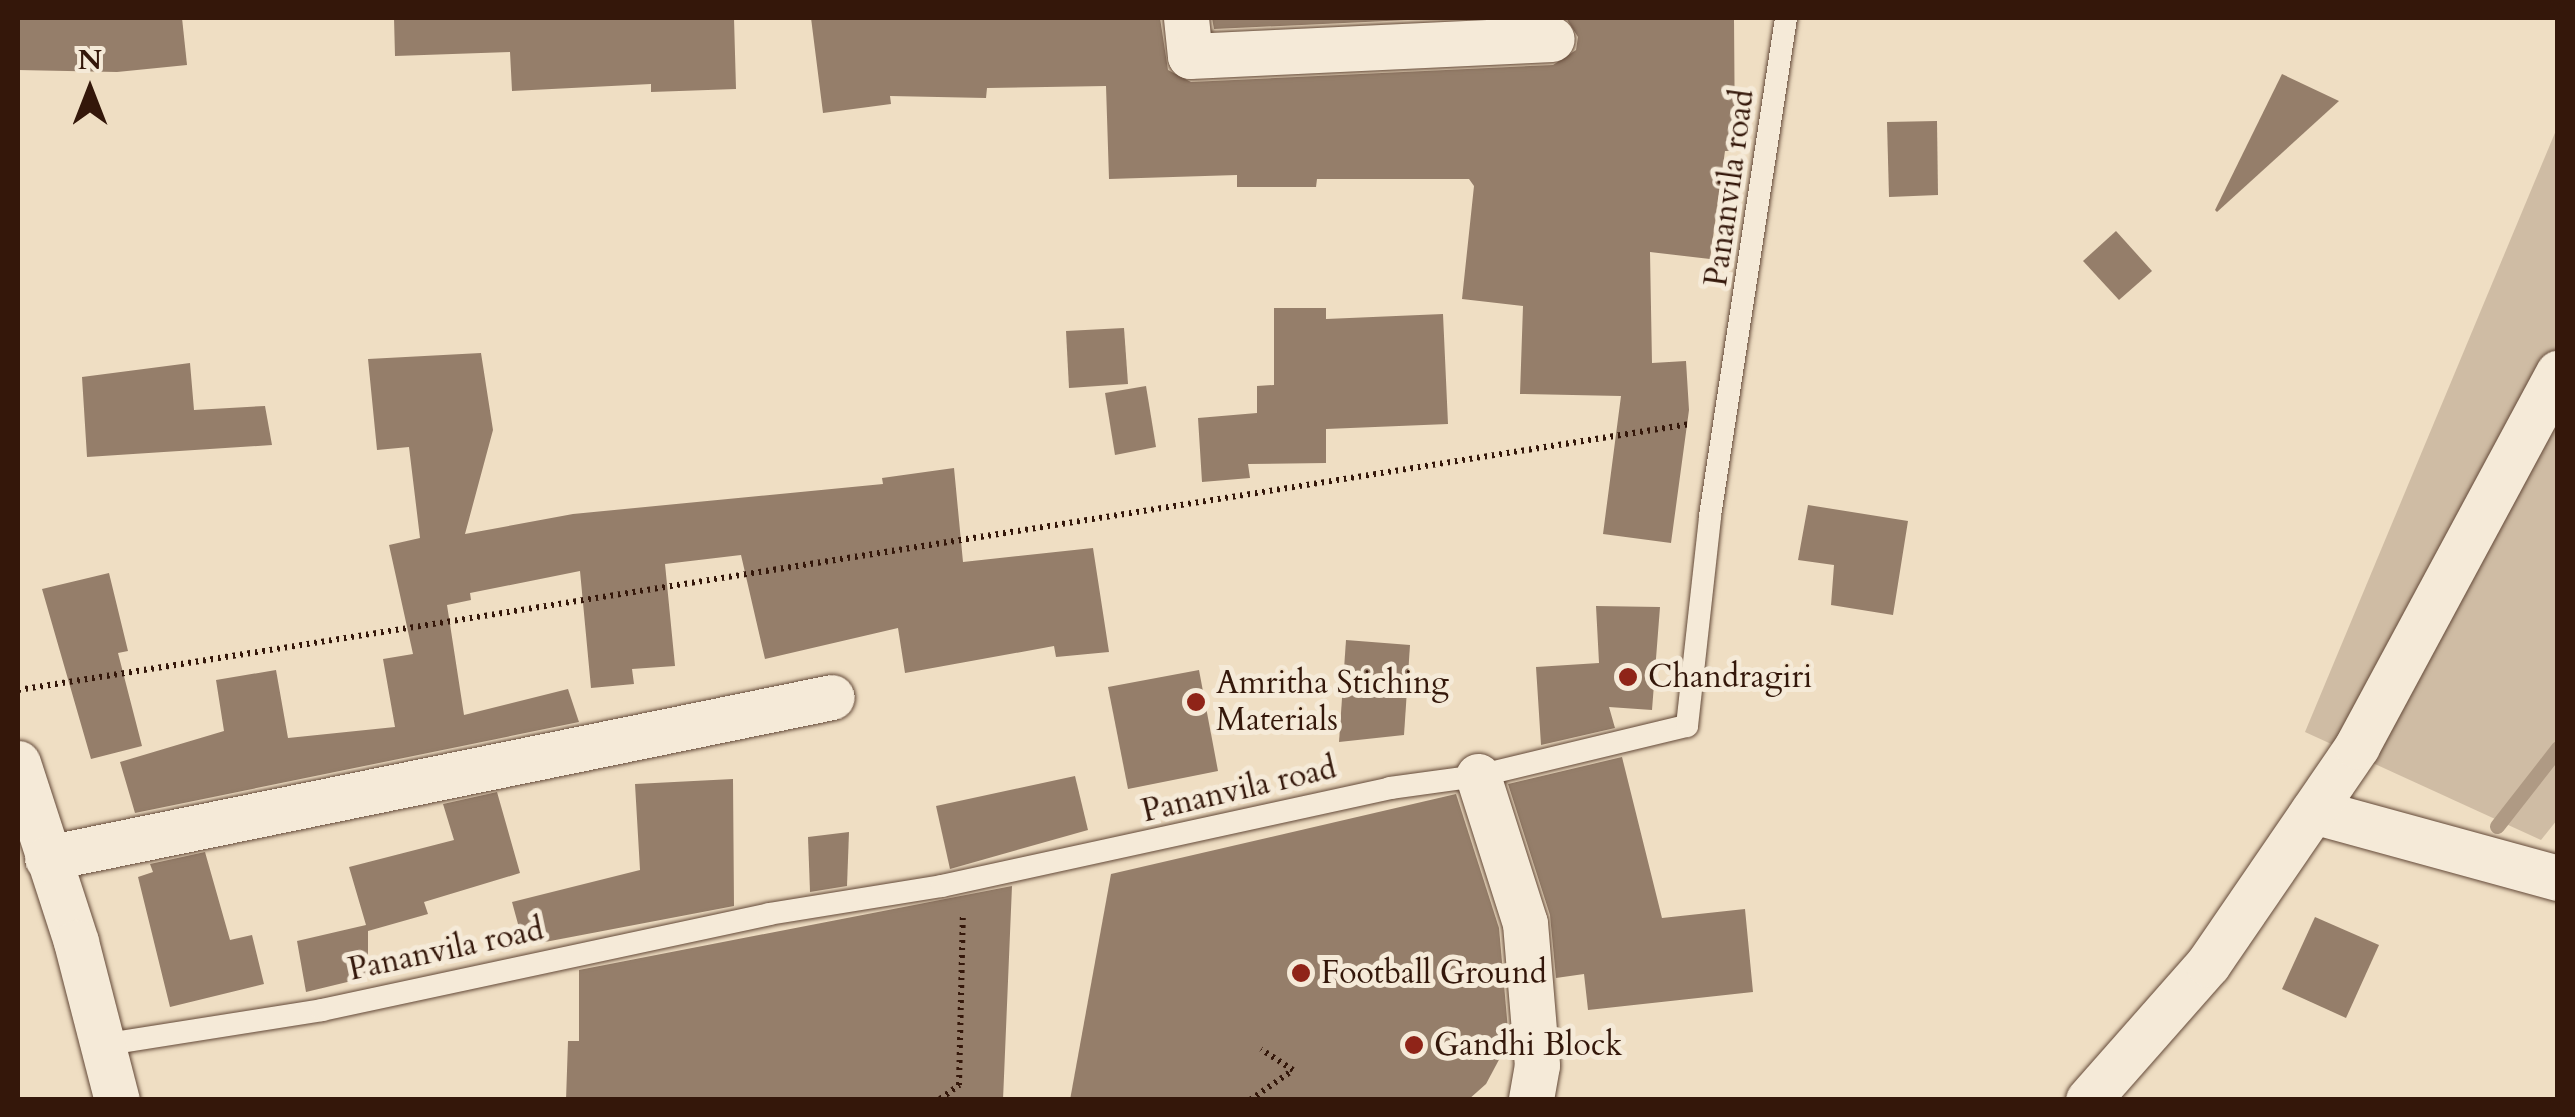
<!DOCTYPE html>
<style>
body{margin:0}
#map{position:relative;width:2575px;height:1117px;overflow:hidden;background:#efdec3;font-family:Cardo,serif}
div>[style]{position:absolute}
.green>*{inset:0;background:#cfbca4}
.stream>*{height:15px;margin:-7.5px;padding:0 7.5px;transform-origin:7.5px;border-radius:7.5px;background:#af9a84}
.building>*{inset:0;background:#957e6a}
.path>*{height:6px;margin-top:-3px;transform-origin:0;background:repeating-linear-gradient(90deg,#34170a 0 2.5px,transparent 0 7.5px)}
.roads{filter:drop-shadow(0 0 2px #634938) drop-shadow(0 0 2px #634938)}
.lane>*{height:22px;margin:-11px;padding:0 11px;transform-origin:11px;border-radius:11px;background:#f5ead8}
.street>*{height:45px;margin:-22.5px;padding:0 22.5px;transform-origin:22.5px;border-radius:22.5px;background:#f5ead8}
.dots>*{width:28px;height:28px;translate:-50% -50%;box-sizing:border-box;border:5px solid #f5ead8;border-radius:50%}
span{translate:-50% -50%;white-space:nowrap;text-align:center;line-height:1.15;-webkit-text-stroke:10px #f5ead8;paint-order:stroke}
.street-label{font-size:32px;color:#34170a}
.poi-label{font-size:32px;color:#34170a}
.left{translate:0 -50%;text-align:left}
.frame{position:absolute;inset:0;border:20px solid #34170a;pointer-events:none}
.north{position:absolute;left:40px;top:40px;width:100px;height:100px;-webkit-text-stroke:8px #f5ead8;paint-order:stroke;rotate:0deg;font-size:28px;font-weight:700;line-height:40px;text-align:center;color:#34170a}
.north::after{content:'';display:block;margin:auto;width:35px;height:45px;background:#34170a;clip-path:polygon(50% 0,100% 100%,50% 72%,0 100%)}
</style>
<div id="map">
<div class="green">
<div style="clip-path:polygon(2557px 128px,2557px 820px,2541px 840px,2305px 732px)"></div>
</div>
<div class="stream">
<div style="left:2497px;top:826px;width:99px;rotate:-52deg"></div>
</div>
<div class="building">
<div style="clip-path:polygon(18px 18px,182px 18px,187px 65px,117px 72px,18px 70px)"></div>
<div style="clip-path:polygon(394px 18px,734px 18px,736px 89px,651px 92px,651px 84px,512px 91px,510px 52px,395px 56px)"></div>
<div style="clip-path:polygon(811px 18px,1160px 18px,1168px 70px,1191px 82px,1553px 65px,1576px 50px,1578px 37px,1566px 18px,1734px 18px,1735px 151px,1725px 151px,1710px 259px,1650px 252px,1652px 363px,1686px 361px,1689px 410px,1671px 543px,1603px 534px,1621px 396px,1520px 394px,1523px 306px,1462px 299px,1474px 186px,1469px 179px,1317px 179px,1316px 187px,1237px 187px,1237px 175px,1109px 179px,1106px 86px,987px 88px,986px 98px,890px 96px,891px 104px,823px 113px)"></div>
<div style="clip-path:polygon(1212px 18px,1450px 18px,1214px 29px)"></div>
<div style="clip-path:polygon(2282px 74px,2339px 101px,2217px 212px,2215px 210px)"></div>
<div style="clip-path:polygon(1937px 121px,1938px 195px,1889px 197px,1887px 122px)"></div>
<div style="clip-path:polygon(2116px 231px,2152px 271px,2119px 300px,2083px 261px)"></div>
<div style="clip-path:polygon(1274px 308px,1326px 308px,1326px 319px,1443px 314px,1448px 424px,1326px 429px,1326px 463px,1248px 464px,1250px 478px,1202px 482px,1198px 418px,1257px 413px,1257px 386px,1274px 385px)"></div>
<div style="clip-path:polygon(1124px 328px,1128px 384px,1069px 388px,1066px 331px)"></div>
<div style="clip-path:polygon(481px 353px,493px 430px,465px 534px,573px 514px,883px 484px,882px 478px,954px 468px,963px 562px,1093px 548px,1109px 652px,1056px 657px,1054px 646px,905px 673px,898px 628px,765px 659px,741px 555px,665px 564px,675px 666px,632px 669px,634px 684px,591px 688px,580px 571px,470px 593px,471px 600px,447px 605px,464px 715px,568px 689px,579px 722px,135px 813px,120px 762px,224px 731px,216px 680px,276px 670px,288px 738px,395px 727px,383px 659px,413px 654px,389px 545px,420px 538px,409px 447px,377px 450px,368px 359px)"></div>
<div style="clip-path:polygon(190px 363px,194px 410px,265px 406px,272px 445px,87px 457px,82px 377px)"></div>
<div style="clip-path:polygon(1146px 386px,1156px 447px,1115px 455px,1105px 393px)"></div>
<div style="clip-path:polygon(1808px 505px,1908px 521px,1893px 615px,1831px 605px,1834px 565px,1798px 560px)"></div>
<div style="clip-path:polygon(109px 573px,128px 651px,118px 653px,142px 746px,91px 759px,42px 589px)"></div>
<div style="clip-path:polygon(1596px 606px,1660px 607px,1652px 710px,1609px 707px,1615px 728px,1541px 745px,1536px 667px,1599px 663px)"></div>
<div style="clip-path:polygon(1346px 640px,1410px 645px,1404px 735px,1339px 742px)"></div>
<div style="clip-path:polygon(1199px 670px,1218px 771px,1128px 789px,1108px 687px)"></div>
<div style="clip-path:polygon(1622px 757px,1662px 918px,1745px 909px,1753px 992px,1588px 1010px,1584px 974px,1556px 978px,1550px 915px,1508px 784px)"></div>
<div style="clip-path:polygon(1075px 776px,1088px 830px,950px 869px,936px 806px)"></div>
<div style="clip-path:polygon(733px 779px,734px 906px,524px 946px,512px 902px,640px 870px,635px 784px)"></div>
<div style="clip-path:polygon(497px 792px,520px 873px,424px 902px,428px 914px,368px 931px,368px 977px,306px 992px,297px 941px,366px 925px,349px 867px,454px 840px,443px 804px)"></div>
<div style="clip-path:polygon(1456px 794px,1499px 928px,1509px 1041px,1486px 1084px,1468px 1100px,1070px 1100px,1111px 874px)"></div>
<div style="clip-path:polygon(849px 832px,847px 886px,810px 892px,808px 837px)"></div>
<div style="clip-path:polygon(205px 852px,230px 940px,252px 935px,264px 984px,170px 1007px,138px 877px,153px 872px,150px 864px)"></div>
<div style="clip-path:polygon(1012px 886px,1003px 1100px,566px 1100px,568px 1041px,579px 1041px,579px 970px)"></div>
<div style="clip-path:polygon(2315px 917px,2379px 945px,2346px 1018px,2282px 989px)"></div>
</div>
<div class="path">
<div style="left:18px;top:690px;width:1693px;rotate:-9.04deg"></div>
<div style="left:940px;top:1099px;width:24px;rotate:-36deg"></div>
<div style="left:959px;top:1085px;width:170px;rotate:-88.7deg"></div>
<div style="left:1250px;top:1100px;width:52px;rotate:-34.9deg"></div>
<div style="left:1293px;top:1070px;width:38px;rotate:-147deg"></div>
</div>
<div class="roads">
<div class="lane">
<div style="left:102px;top:1045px;width:223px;rotate:-9deg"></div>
<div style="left:322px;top:1010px;width:457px;rotate:-12.1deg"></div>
<div style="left:769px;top:914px;width:175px;rotate:-9.2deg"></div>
<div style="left:942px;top:886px;width:459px;rotate:-12.3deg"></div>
<div style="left:1390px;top:788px;width:89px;rotate:-7.8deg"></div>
<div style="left:1478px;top:776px;width:215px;rotate:-13.5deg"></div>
<div style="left:1687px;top:726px;width:211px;rotate:-83.7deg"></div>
<div style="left:1710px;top:516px;width:504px;rotate:-81.32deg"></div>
</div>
<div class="street">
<div style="left:1186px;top:18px;width:38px;rotate:84deg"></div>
<div style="left:1190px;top:56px;width:362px;rotate:-2.7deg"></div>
<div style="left:18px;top:763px;width:188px;rotate:72deg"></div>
<div style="left:76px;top:942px;width:163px;rotate:75.5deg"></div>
<div style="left:1478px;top:776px;width:154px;rotate:72.3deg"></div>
<div style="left:1525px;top:923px;width:143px;rotate:85.2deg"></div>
<div style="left:1537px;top:1065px;width:36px;rotate:100deg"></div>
<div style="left:2313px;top:811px;width:254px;rotate:15.3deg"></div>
<div style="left:47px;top:858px;width:801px;rotate:-11.59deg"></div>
<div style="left:2088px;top:1100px;width:181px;rotate:-48.6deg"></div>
<div style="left:2208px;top:964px;width:264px;rotate:-55.6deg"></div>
<div style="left:2357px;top:746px;width:424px;rotate:-61.7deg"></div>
</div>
</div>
<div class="dots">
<div style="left:1628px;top:677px;background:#8f2418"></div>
<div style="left:1196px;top:702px;background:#8f2418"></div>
<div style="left:1301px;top:973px;background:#8f2418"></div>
<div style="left:1414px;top:1045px;background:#8f2418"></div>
</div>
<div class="street-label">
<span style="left:1730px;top:188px;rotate:-82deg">Pananvila road</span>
<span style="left:1239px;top:790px;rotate:-13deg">Pananvila road</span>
<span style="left:446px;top:950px;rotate:-12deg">Pananvila road</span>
</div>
<div class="poi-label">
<span class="left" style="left:1648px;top:677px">Chandragiri</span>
<span class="left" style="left:1216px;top:702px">Amritha Stiching<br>Materials</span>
<span class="left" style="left:1321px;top:973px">Football Ground</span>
<span class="left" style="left:1434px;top:1045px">Gandhi Block</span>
</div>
<div class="frame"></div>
<div class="north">N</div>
</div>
